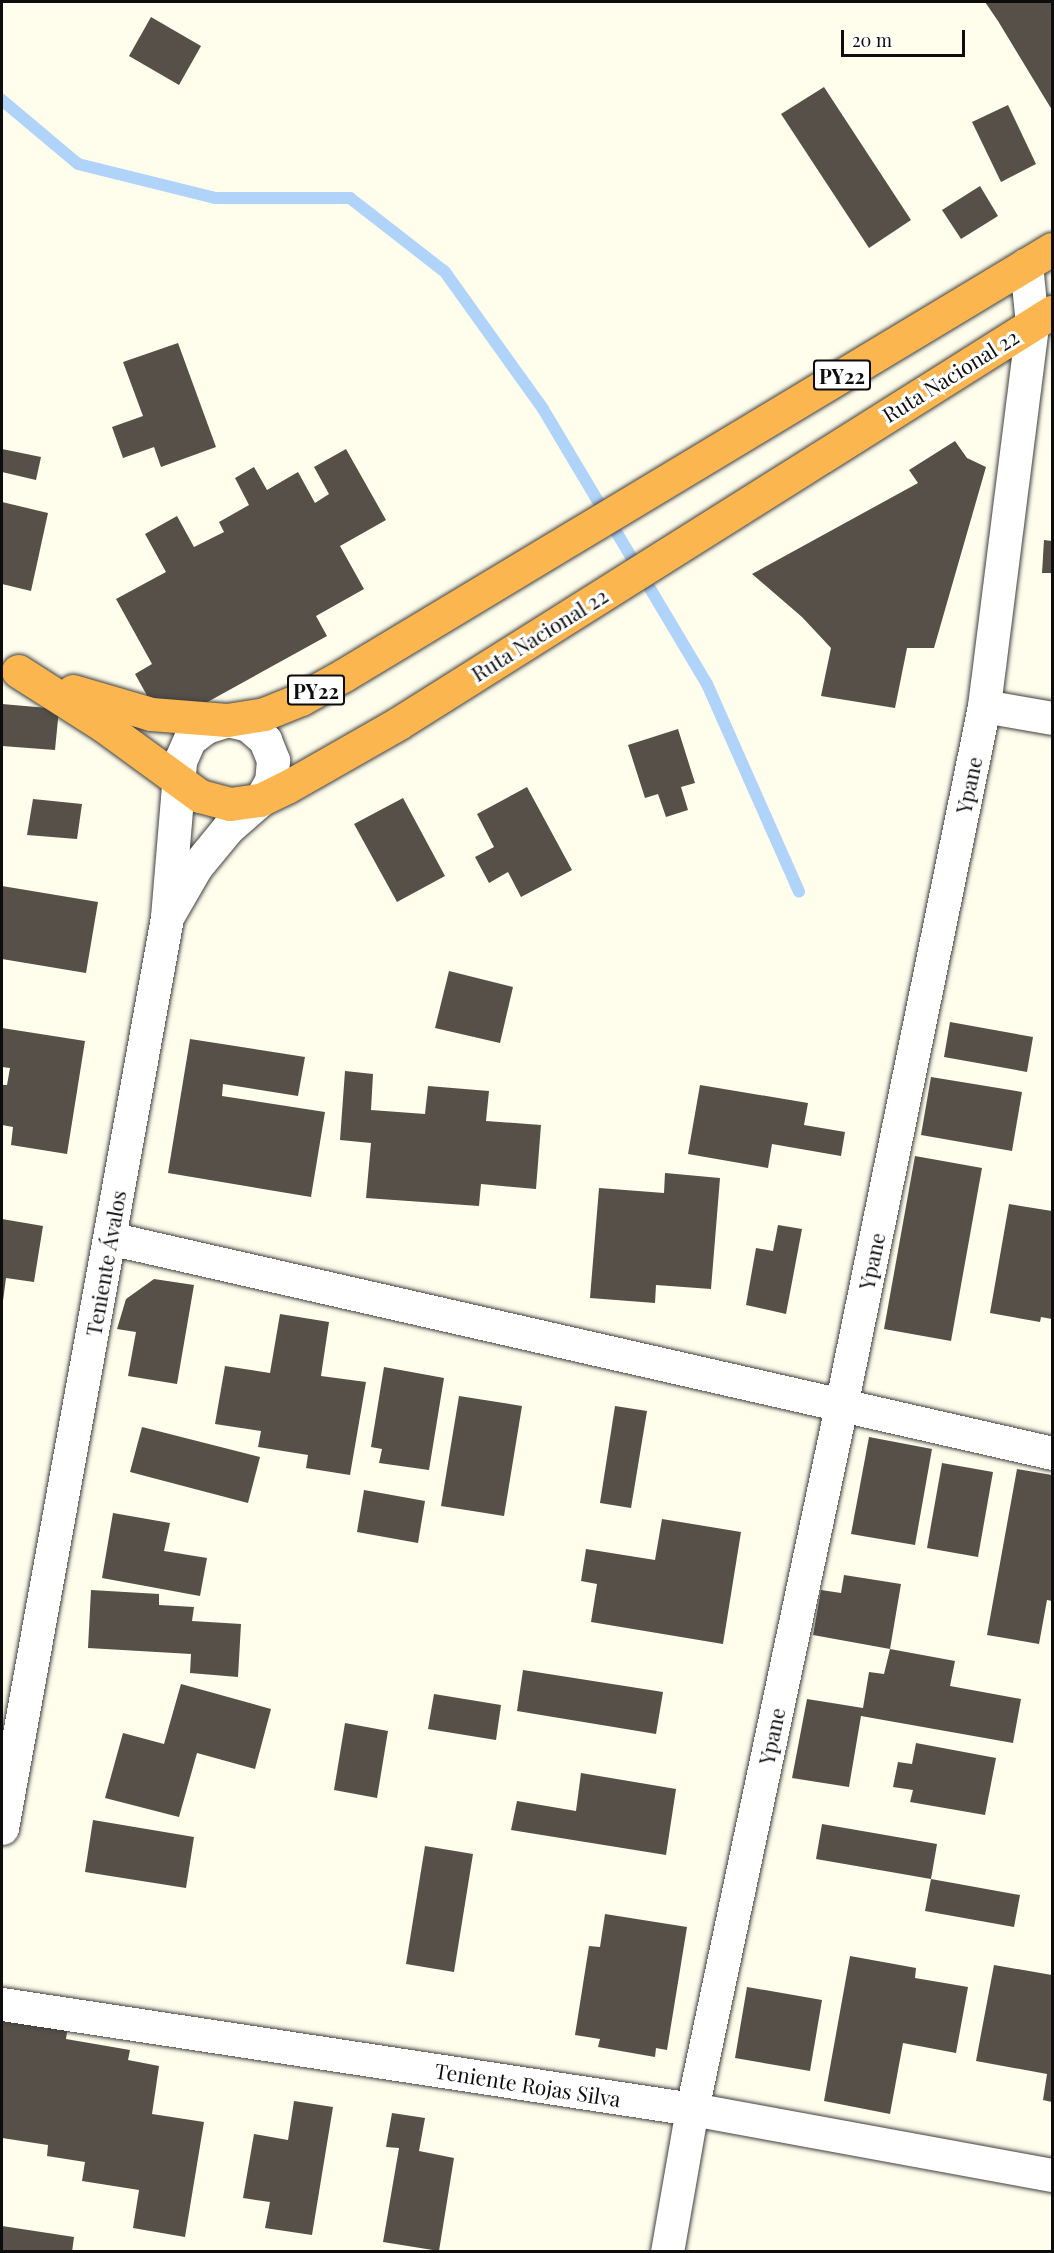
<!DOCTYPE html>
<meta charset="utf-8">
<style>
body{margin:0}
#map{position:relative;width:1054px;height:2253px;overflow:hidden;background:#fffeed;font-family:"Playfair Display",serif}
div>[style]{position:absolute}
.stream>*{height:12px;margin:-6px;padding:0 6px;transform-origin:6px;border-radius:6px;background:#b0d3f9}
.building>*{inset:0;background:#565049}
.roads{filter:drop-shadow(0 0 2px #404040) drop-shadow(0 0 2px #404040)}
.minor>*{height:33px;margin:-16.5px;padding:0 16.5px;transform-origin:16.5px;border-radius:16.5px;background:#fff}
.highway>*{height:33px;margin:-16.5px;padding:0 16.5px;transform-origin:16.5px;border-radius:16.5px;background:#fbb650}
span{translate:-50% -50%;white-space:nowrap;text-align:center;line-height:1.15;-webkit-text-stroke:6px #fff;paint-order:stroke}
.shield-label span{padding:2px 4px;background:#fff;border:2px solid;border-radius:4px;-webkit-text-stroke-width:0}
.shield-label{font-size:20px;color:#0d0d0d;font-weight:700}
.street-label{font-size:21px;color:#0d0d0d}
.frame{position:absolute;inset:0;border:3px solid #0d0d0d;pointer-events:none}
.scale{position:absolute;left:841px;top:30px;width:124px;height:27px;box-sizing:border-box;border:3px solid #0d0d0d;border-top:0;padding-left:8px;font-size:18px;line-height:21px;white-space:nowrap;color:#0d0d0d;-webkit-text-stroke:4px #fff;paint-order:stroke}
</style>
<div id="map">
<div class="stream">
<div style="left:2px;top:100px;width:99px;rotate:40.1deg"></div>
<div style="left:78px;top:164px;width:141px;rotate:13.9deg"></div>
<div style="left:215px;top:198px;width:135px"></div>
<div style="left:350px;top:198px;width:120px;rotate:37.9deg"></div>
<div style="left:445px;top:272px;width:168px;rotate:54.4deg"></div>
<div style="left:543px;top:409px;width:320px;rotate:59.2deg"></div>
<div style="left:707px;top:684px;width:227px;rotate:66.1deg"></div>
</div>
<div class="building">
<div style="clip-path:polygon(985px 2px,1052px 2px,1052px 110px,998px 21px)"></div>
<div style="clip-path:polygon(151px 17px,201px 46px,179px 85px,129px 56px)"></div>
<div style="clip-path:polygon(824px 87px,911px 220px,869px 248px,781px 114px)"></div>
<div style="clip-path:polygon(1008px 105px,1036px 164px,1001px 182px,972px 122px)"></div>
<div style="clip-path:polygon(980px 186px,998px 216px,961px 239px,942px 210px)"></div>
<div style="clip-path:polygon(178px 343px,216px 447px,161px 467px,154px 447px,123px 458px,112px 427px,143px 416px,123px 362px)"></div>
<div style="clip-path:polygon(955px 441px,967px 458px,986px 467px,934px 648px,907px 648px,895px 708px,821px 696px,831px 648px,802px 617px,752px 574px,918px 483px,909px 470px)"></div>
<div style="clip-path:polygon(2px 449px,41px 457px,36px 480px,2px 472px)"></div>
<div style="clip-path:polygon(346px 449px,386px 520px,340px 546px,364px 589px,316px 616px,327px 636px,164px 726px,135px 674px,152px 664px,116px 599px,166px 572px,145px 534px,177px 516px,194px 547px,224px 532px,219px 522px,249px 505px,235px 478px,254px 467px,267px 490px,298px 472px,315px 503px,329px 494px,314px 467px)"></div>
<div style="clip-path:polygon(2px 502px,48px 513px,31px 591px,2px 584px)"></div>
<div style="clip-path:polygon(1044px 540px,1052px 541px,1052px 573px,1042px 573px)"></div>
<div style="clip-path:polygon(2px 704px,59px 709px,55px 750px,2px 746px)"></div>
<div style="clip-path:polygon(678px 729px,695px 783px,681px 787px,688px 810px,666px 817px,658px 794px,645px 798px,628px 745px)"></div>
<div style="clip-path:polygon(527px 787px,572px 870px,521px 897px,508px 872px,489px 883px,475px 857px,494px 847px,477px 814px)"></div>
<div style="clip-path:polygon(403px 798px,445px 876px,397px 902px,354px 824px)"></div>
<div style="clip-path:polygon(33px 799px,82px 804px,77px 839px,27px 835px)"></div>
<div style="clip-path:polygon(2px 886px,98px 902px,86px 973px,2px 959px)"></div>
<div style="clip-path:polygon(449px 971px,513px 987px,500px 1043px,435px 1028px)"></div>
<div style="clip-path:polygon(950px 1022px,1033px 1037px,1027px 1072px,944px 1057px)"></div>
<div style="clip-path:polygon(2px 1028px,85px 1041px,67px 1154px,11px 1145px,13px 1127px,2px 1125px,2px 1085px,7px 1085px,10px 1068px,2px 1067px)"></div>
<div style="clip-path:polygon(190px 1039px,305px 1057px,298px 1096px,223px 1084px,222px 1096px,325px 1112px,311px 1197px,168px 1173px)"></div>
<div style="clip-path:polygon(345px 1071px,373px 1074px,371px 1110px,425px 1114px,428px 1086px,489px 1091px,486px 1121px,541px 1125px,536px 1189px,481px 1184px,479px 1206px,366px 1198px,371px 1143px,340px 1140px)"></div>
<div style="clip-path:polygon(931px 1077px,1022px 1092px,1012px 1151px,921px 1135px)"></div>
<div style="clip-path:polygon(700px 1085px,808px 1103px,804px 1125px,845px 1132px,841px 1156px,772px 1144px,768px 1168px,688px 1154px)"></div>
<div style="clip-path:polygon(915px 1156px,982px 1168px,951px 1341px,884px 1329px)"></div>
<div style="clip-path:polygon(665px 1173px,720px 1178px,711px 1289px,656px 1285px,655px 1303px,590px 1298px,599px 1188px,664px 1193px)"></div>
<div style="clip-path:polygon(1009px 1204px,1052px 1211px,1052px 1319px,1041px 1317px,1040px 1322px,990px 1313px)"></div>
<div style="clip-path:polygon(2px 1219px,43px 1226px,34px 1282px,6px 1278px,3px 1301px)"></div>
<div style="clip-path:polygon(778px 1225px,802px 1229px,786px 1314px,746px 1305px,756px 1248px,773px 1251px)"></div>
<div style="clip-path:polygon(154px 1279px,194px 1285px,177px 1384px,128px 1376px,136px 1332px,117px 1329px,126px 1299px)"></div>
<div style="clip-path:polygon(280px 1314px,329px 1322px,321px 1376px,366px 1382px,350px 1475px,306px 1468px,308px 1455px,258px 1447px,261px 1431px,215px 1424px,225px 1366px,270px 1373px)"></div>
<div style="clip-path:polygon(384px 1367px,444px 1378px,429px 1470px,379px 1463px,382px 1449px,371px 1447px)"></div>
<div style="clip-path:polygon(459px 1396px,522px 1406px,504px 1516px,441px 1506px)"></div>
<div style="clip-path:polygon(615px 1406px,647px 1411px,631px 1508px,600px 1503px)"></div>
<div style="clip-path:polygon(142px 1427px,260px 1457px,248px 1503px,130px 1472px)"></div>
<div style="clip-path:polygon(869px 1437px,932px 1449px,915px 1545px,851px 1534px)"></div>
<div style="clip-path:polygon(942px 1463px,993px 1472px,978px 1557px,927px 1548px)"></div>
<div style="clip-path:polygon(1017px 1469px,1052px 1475px,1052px 1601px,1047px 1600px,1039px 1644px,987px 1635px)"></div>
<div style="clip-path:polygon(364px 1490px,425px 1501px,418px 1543px,357px 1532px)"></div>
<div style="clip-path:polygon(113px 1513px,170px 1523px,164px 1551px,207px 1558px,200px 1596px,102px 1578px)"></div>
<div style="clip-path:polygon(662px 1519px,741px 1532px,723px 1644px,591px 1622px,597px 1584px,581px 1581px,586px 1549px,655px 1560px)"></div>
<div style="clip-path:polygon(844px 1575px,901px 1584px,890px 1649px,813px 1635px,821px 1590px,841px 1593px)"></div>
<div style="clip-path:polygon(91px 1590px,159px 1594px,159px 1605px,194px 1607px,192px 1621px,241px 1624px,238px 1677px,190px 1673px,191px 1654px,88px 1648px)"></div>
<div style="clip-path:polygon(890px 1649px,955px 1661px,950px 1686px,1021px 1699px,1013px 1743px,861px 1716px,849px 1787px,792px 1778px,807px 1699px,863px 1708px,869px 1672px,884px 1674px)"></div>
<div style="clip-path:polygon(523px 1670px,663px 1692px,656px 1734px,517px 1711px)"></div>
<div style="clip-path:polygon(181px 1684px,271px 1709px,255px 1769px,197px 1753px,179px 1817px,105px 1798px,123px 1733px,164px 1744px)"></div>
<div style="clip-path:polygon(434px 1694px,501px 1705px,496px 1740px,428px 1729px)"></div>
<div style="clip-path:polygon(345px 1723px,388px 1731px,377px 1798px,334px 1790px)"></div>
<div style="clip-path:polygon(916px 1743px,996px 1758px,985px 1815px,910px 1802px,913px 1790px,893px 1787px,898px 1762px,912px 1764px)"></div>
<div style="clip-path:polygon(581px 1773px,676px 1789px,666px 1855px,511px 1830px,517px 1801px,576px 1811px)"></div>
<div style="clip-path:polygon(93px 1820px,194px 1837px,186px 1888px,85px 1872px)"></div>
<div style="clip-path:polygon(822px 1824px,937px 1844px,931px 1879px,816px 1859px)"></div>
<div style="clip-path:polygon(425px 1846px,473px 1854px,454px 1972px,406px 1964px)"></div>
<div style="clip-path:polygon(931px 1879px,1020px 1895px,1014px 1927px,925px 1911px)"></div>
<div style="clip-path:polygon(605px 1914px,687px 1927px,667px 2050px,656px 2048px,655px 2057px,598px 2047px,600px 2039px,575px 2035px,589px 1946px,600px 1947px)"></div>
<div style="clip-path:polygon(850px 1956px,916px 1968px,915px 1978px,968px 1987px,956px 2053px,903px 2043px,890px 2114px,824px 2101px)"></div>
<div style="clip-path:polygon(994px 1965px,1052px 1975px,1052px 2102px,1043px 2100px,1047px 2074px,976px 2061px)"></div>
<div style="clip-path:polygon(747px 1987px,822px 2000px,810px 2071px,735px 2058px)"></div>
<div style="clip-path:polygon(2px 2015px,68px 2026px,66px 2039px,130px 2050px,128px 2060px,159px 2066px,152px 2114px,204px 2122px,185px 2237px,133px 2228px,139px 2190px,82px 2181px,85px 2162px,47px 2156px,48px 2145px,2px 2138px)"></div>
<div style="clip-path:polygon(294px 2101px,333px 2107px,312px 2235px,265px 2228px,270px 2202px,243px 2198px,254px 2134px,288px 2140px)"></div>
<div style="clip-path:polygon(392px 2113px,425px 2118px,419px 2151px,454px 2158px,439px 2251px,383px 2242px,399px 2148px,386px 2147px)"></div>
<div style="clip-path:polygon(2px 2226px,74px 2237px,72px 2252px,2px 2252px)"></div>
</div>
<div class="roads">
<div class="minor">
<div style="left:984px;top:706px;width:69px;rotate:10deg"></div>
<div style="left:109px;top:1238px;width:967px;rotate:12.84deg"></div>
<div style="left:2px;top:1828px;width:926px;rotate:-79.73deg"></div>
<div style="left:167px;top:917px;width:157px;rotate:-85.2deg"></div>
<div style="left:180px;top:761px;width:24px;rotate:-66deg"></div>
<div style="left:190px;top:739px;width:20px;rotate:-37deg"></div>
<div style="left:206px;top:727px;width:22px;rotate:-18deg"></div>
<div style="left:227px;top:720px;width:22px;rotate:13deg"></div>
<div style="left:248px;top:725px;width:23px;rotate:41deg"></div>
<div style="left:265px;top:740px;width:22px;rotate:68deg"></div>
<div style="left:273px;top:760px;width:21px;rotate:95deg"></div>
<div style="left:271px;top:781px;width:22px;rotate:120deg"></div>
<div style="left:260px;top:800px;width:43px;rotate:138.8deg"></div>
<div style="left:228px;top:828px;width:50px;rotate:129.4deg"></div>
<div style="left:196px;top:867px;width:58px;rotate:120.1deg"></div>
<div style="left:2px;top:2004px;width:698px;rotate:8.65deg"></div>
<div style="left:692px;top:2109px;width:366px;rotate:10.4deg"></div>
<div style="left:667px;top:2252px;width:145px;rotate:-80.1deg"></div>
<div style="left:692px;top:2109px;width:719px;rotate:-78.03deg"></div>
<div style="left:841px;top:1406px;width:714px;rotate:-78.45deg"></div>
<div style="left:984px;top:706px;width:385px;rotate:-82.8deg"></div>
<div style="left:1032px;top:324px;width:60px;rotate:-95.7deg"></div>
</div>
<div class="highway">
<div style="left:18px;top:671px;width:102px;rotate:32.6deg"></div>
<div style="left:104px;top:726px;width:119px;rotate:36.1deg"></div>
<div style="left:200px;top:796px;width:31px;rotate:15deg"></div>
<div style="left:230px;top:804px;width:30px;rotate:-8deg"></div>
<div style="left:260px;top:800px;width:30px;rotate:-26deg"></div>
<div style="left:287px;top:787px;width:129px;rotate:-29.7deg"></div>
<div style="left:399px;top:723px;width:772px;rotate:-32.19deg"></div>
<div style="left:73px;top:691px;width:81px;rotate:16.4deg"></div>
<div style="left:151px;top:714px;width:76px;rotate:4.5deg"></div>
<div style="left:227px;top:720px;width:37px;rotate:-9deg"></div>
<div style="left:264px;top:714px;width:40px;rotate:-22deg"></div>
<div style="left:301px;top:699px;width:49px;rotate:-29.2deg"></div>
<div style="left:344px;top:675px;width:826px;rotate:-31.04deg"></div>
</div>
</div>
<div class="shield-label">
<span style="left:842px;top:375px">PY22</span>
<span style="left:316px;top:690px">PY22</span>
</div>
<div class="street-label">
<span style="left:950px;top:375px;rotate:-32deg">Ruta Nacional 22</span>
<span style="left:539px;top:634px;rotate:-32deg">Ruta Nacional 22</span>
<span style="left:968px;top:785px;rotate:-78deg">Ypane</span>
<span style="left:871px;top:1261px;rotate:-78deg">Ypane</span>
<span style="left:105px;top:1263px;rotate:-80deg">Teniente Ávalos</span>
<span style="left:771px;top:1736px;rotate:-78deg">Ypane</span>
<span style="left:528px;top:2084px;rotate:9deg">Teniente Rojas Silva</span>
</div>
<div class="frame"></div>
<div class="scale">20 m</div>
</div>
